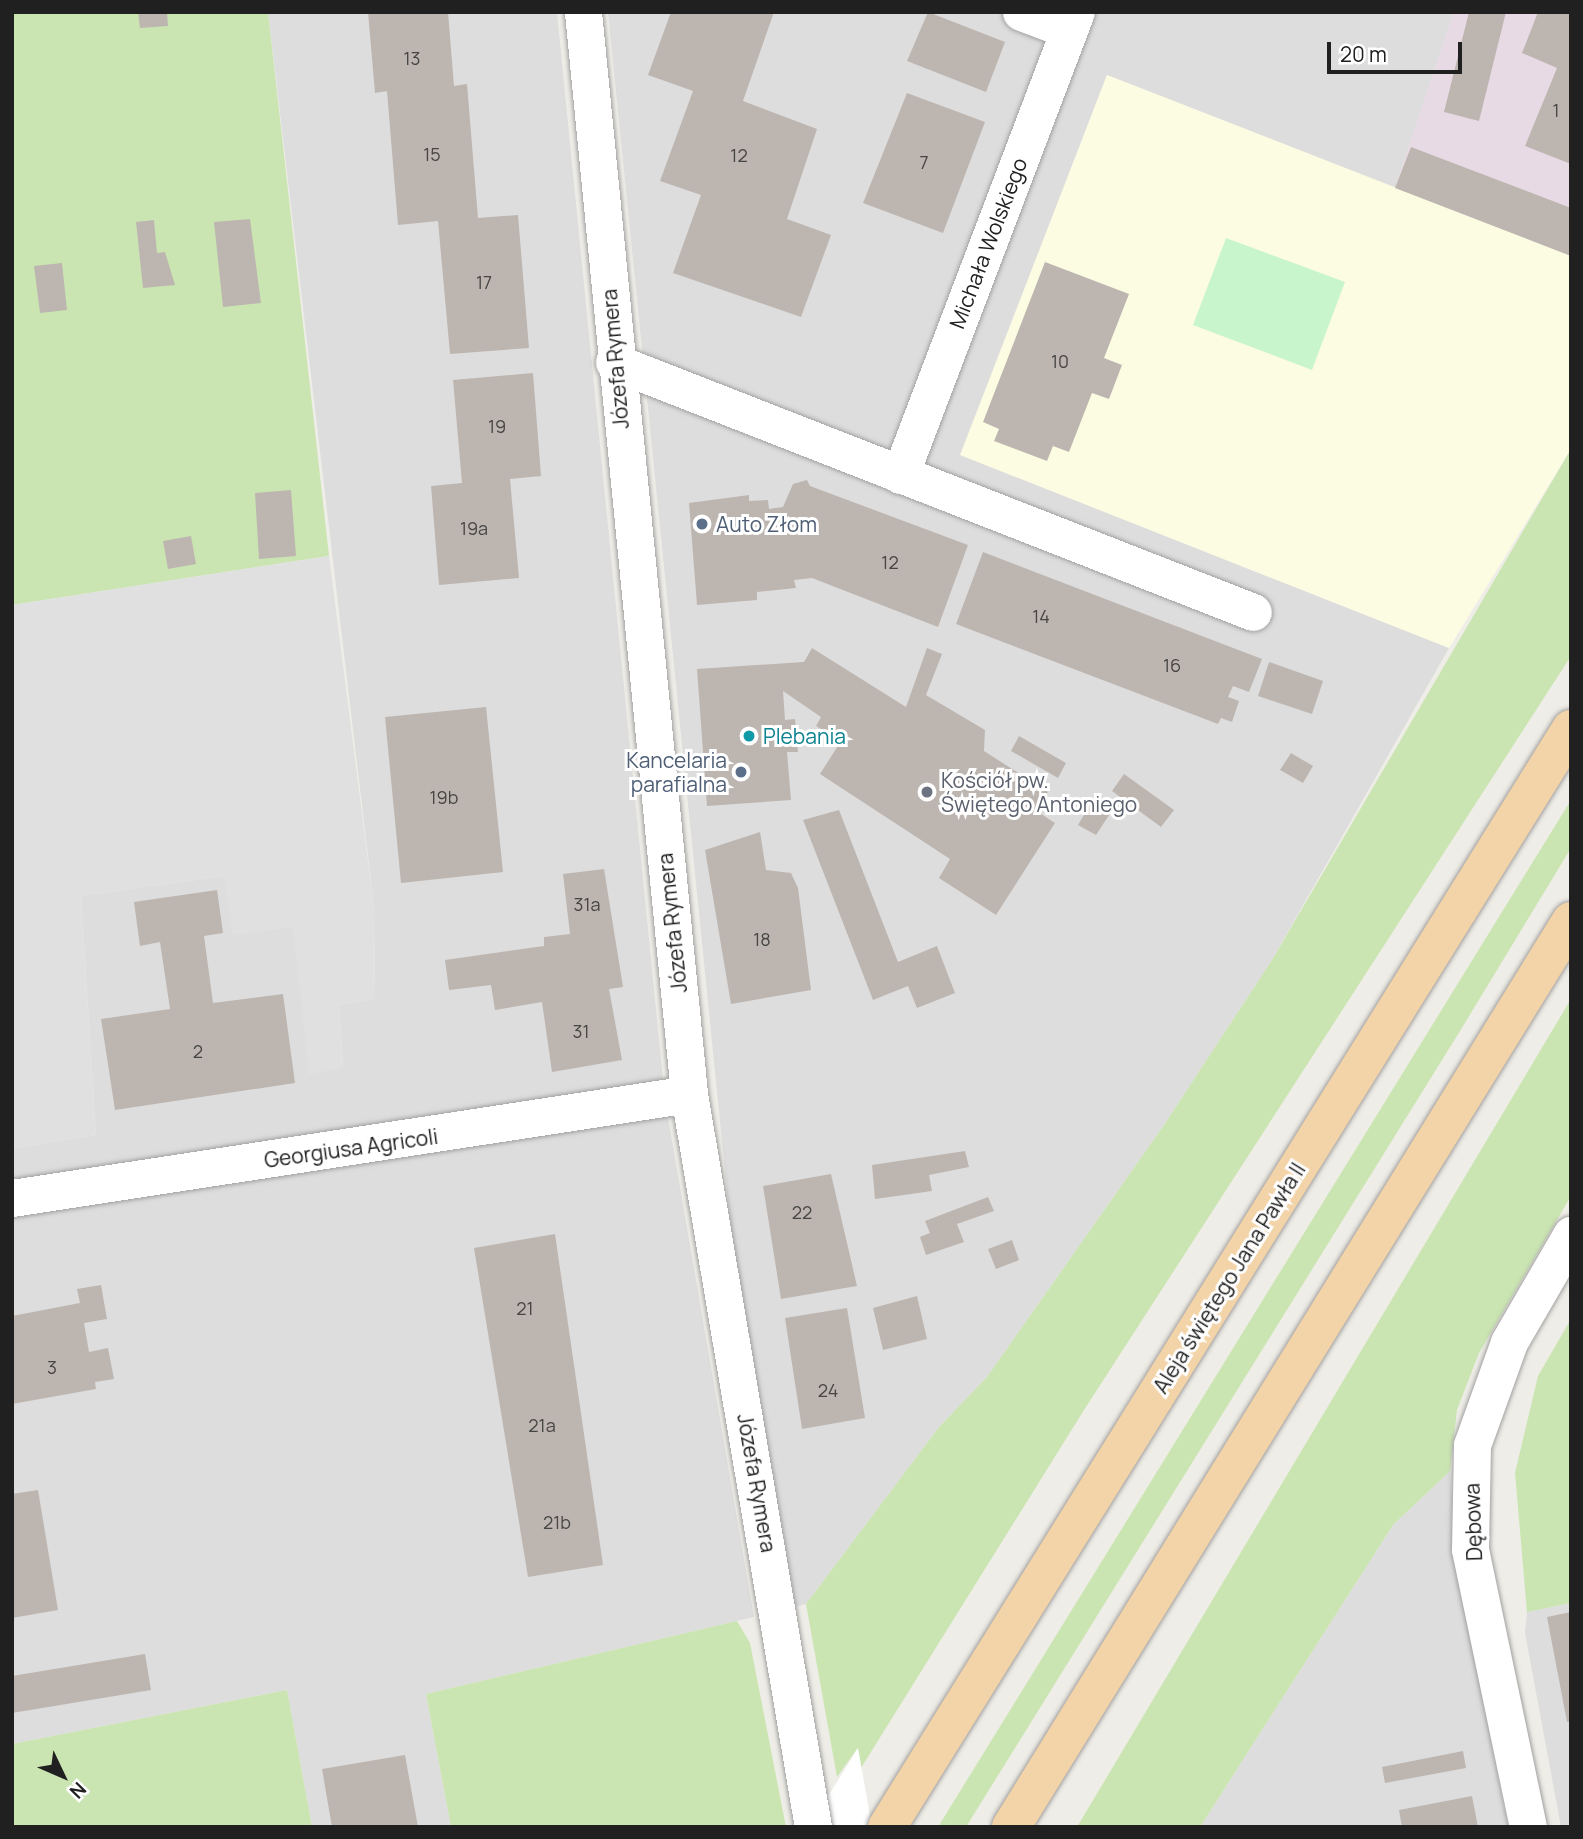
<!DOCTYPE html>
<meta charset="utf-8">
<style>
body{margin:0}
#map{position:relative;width:1583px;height:1839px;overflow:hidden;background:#efede7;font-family:Manrope,sans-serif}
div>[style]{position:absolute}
.residential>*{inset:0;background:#dedddd}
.industrial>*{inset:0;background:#e8dae5}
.education>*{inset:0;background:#fcfce3}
.grass>*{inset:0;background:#cbe5b2}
.park>*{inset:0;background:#c9f5cd}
.parking>*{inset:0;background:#e0e0e0}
.pier>*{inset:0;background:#fff}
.building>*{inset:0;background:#bdb6b0}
.roads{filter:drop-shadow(0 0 2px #a1a1a1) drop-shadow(0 0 2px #a1a1a1)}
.minor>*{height:37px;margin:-18.5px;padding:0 18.5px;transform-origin:18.5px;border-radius:18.5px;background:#fff}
.primary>*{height:38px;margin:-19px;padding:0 19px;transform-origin:19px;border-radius:19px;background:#f3d3a8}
.dots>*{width:19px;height:19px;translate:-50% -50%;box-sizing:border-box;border:4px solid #fff;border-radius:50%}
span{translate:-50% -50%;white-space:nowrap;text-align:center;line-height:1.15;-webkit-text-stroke:6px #fff;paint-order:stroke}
.number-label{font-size:18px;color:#474644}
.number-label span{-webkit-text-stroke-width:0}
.street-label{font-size:21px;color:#202020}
.service-label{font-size:21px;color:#4e5e75}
.left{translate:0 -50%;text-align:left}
.right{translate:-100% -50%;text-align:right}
.culture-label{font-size:21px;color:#0d838f}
.worship-label{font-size:21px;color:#5b616d}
.frame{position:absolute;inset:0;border:14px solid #202020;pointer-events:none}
.north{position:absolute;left:28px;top:1741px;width:70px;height:70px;-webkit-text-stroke:5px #fff;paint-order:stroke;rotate:134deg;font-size:19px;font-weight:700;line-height:28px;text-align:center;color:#202020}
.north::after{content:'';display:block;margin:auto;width:24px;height:32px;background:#202020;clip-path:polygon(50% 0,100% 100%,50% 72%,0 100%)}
.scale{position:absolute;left:1327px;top:42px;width:135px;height:32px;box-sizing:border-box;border:4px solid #202020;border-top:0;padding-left:9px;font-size:21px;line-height:24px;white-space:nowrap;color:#202020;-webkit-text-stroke:5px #fff;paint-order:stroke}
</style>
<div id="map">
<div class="residential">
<div style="clip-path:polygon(268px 12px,557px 12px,665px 1100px,754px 1617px,426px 1694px,451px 1827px,312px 1827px,287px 1690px,12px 1744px,12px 1149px,96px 1135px,81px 896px,224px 876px,292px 926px,343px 1068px,339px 1005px,375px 999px,374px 907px)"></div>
<div style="clip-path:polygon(608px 12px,1454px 12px,1395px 188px,1107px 75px,961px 455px,1449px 648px,1272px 960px,1164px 1125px,987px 1377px,939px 1427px,806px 1604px,794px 1607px,736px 1280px)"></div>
<div style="clip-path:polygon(1450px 1471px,1459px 1578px,1508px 1827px,1200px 1827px,1393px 1525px)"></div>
<div style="clip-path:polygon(1571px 1603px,1571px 1827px,1561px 1827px,1525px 1633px,1527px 1612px)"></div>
</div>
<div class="industrial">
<div style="clip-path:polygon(1454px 12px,1571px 12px,1571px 256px,1395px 188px)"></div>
</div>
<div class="education">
<div style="clip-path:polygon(1107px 75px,1571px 256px,1571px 449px,1449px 648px,960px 455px)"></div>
</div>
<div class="grass">
<div style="clip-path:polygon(12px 12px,268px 12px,329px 556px,12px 605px)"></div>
<div style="clip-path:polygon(1571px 449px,1571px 656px,1084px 1410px,861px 1768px,857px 1749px,837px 1777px,806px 1604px,939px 1427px,987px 1377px,1164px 1125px,1272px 960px)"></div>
<div style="clip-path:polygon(1571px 800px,1571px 848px,1460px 1031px,966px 1827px,938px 1827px)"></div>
<div style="clip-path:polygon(1571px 999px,1571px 1196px,1479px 1353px,1457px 1410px,1450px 1471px,1393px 1525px,1200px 1827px,1077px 1827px)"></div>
<div style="clip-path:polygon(1571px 1319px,1571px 1603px,1527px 1612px,1515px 1473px,1538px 1376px)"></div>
<div style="clip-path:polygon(737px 1621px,750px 1643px,786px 1827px,451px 1827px,426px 1694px)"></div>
<div style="clip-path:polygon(287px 1690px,312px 1827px,12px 1827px,12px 1744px)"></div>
</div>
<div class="park">
<div style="clip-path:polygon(1226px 238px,1345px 282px,1312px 370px,1193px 325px)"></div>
</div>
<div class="parking">
<div style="clip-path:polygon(329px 556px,374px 907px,375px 999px,339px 1005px,343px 1068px,309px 1074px,293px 927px,233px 935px,224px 876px,81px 896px,96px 1135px,12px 1149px,12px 605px)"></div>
</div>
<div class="pier">
<div style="clip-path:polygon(858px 1748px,872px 1827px,809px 1827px)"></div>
</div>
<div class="building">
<div style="clip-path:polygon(138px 12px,167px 12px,168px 26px,140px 28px)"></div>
<div style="clip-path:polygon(368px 12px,448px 12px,454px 86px,467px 84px,478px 218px,518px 215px,529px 348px,450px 354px,438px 221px,398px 225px,387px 91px,375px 93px)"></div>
<div style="clip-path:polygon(671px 12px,774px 12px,743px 101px,817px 129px,787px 219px,831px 235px,801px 317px,673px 273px,701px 195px,660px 181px,693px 91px,648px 75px)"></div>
<div style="clip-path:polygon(928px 12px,1005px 42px,986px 92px,907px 61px)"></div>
<div style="clip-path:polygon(1469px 12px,1506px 12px,1479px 121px,1444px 112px)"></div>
<div style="clip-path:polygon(1538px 12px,1571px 12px,1571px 164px,1525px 146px,1557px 68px,1522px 53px)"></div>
<div style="clip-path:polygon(907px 93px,985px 122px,943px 233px,863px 203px)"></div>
<div style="clip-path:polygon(1411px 147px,1571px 208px,1571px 256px,1395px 188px)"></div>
<div style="clip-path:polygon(250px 219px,261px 303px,223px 307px,214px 222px)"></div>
<div style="clip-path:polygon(154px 220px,157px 253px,165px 252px,175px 285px,143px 288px,136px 222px)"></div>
<div style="clip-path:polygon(1045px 262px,1129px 294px,1104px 358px,1122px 365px,1109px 399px,1092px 393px,1069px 452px,1053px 446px,1047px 461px,994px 441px,999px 429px,983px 422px)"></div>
<div style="clip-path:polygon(62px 263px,67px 310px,40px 313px,34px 266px)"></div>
<div style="clip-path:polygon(533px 373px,541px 476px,510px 479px,519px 578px,439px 585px,431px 486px,462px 483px,453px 380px)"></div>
<div style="clip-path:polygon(807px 480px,810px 486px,968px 545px,938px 627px,812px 578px,794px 580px,796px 588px,757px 592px,757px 600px,697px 605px,689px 503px,749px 495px,749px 501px,768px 500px,769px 509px,783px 507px,793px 484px)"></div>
<div style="clip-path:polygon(291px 490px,296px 556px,259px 559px,255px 493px)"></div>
<div style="clip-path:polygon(191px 536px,196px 564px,168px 569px,163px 541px)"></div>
<div style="clip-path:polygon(983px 552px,1262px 659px,1249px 692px,1233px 686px,1228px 697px,1239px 701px,1232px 722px,1221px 718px,1218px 724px,956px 624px)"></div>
<div style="clip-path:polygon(812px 648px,906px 707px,927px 648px,942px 654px,926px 695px,985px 730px,984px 751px,1048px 792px,1035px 810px,1055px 823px,996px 915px,939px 878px,950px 859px,820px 774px,841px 741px,816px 726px,821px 717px,783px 691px,785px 720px,795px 719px,798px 752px,787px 752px,791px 800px,707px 806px,697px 669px,804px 662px)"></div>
<div style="clip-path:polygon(1269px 662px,1323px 681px,1312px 714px,1258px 696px)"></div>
<div style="clip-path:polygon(486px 707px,503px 872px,401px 883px,385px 717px)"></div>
<div style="clip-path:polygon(1019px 736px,1066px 763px,1058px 778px,1011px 751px)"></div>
<div style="clip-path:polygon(1291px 753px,1313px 766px,1303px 783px,1280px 770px)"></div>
<div style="clip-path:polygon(1124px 774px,1174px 810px,1161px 827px,1112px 791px)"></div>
<div style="clip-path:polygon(1096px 794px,1115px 806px,1096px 835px,1078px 825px)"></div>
<div style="clip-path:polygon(839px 810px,898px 962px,937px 946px,955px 993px,917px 1008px,908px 986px,873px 1000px,803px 820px)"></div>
<div style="clip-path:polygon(760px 832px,766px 870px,791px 873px,798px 888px,811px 990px,731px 1004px,705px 850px)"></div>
<div style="clip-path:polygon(604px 869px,623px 987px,609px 989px,622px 1060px,552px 1072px,542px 1002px,495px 1010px,491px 985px,449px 990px,445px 960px,544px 946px,544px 937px,570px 934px,563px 874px)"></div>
<div style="clip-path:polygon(217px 890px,223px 933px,204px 936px,213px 1003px,283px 994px,295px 1083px,115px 1110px,101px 1019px,170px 1009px,160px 942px,140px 946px,134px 902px)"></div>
<div style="clip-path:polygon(965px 1151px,969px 1167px,929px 1175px,932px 1191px,875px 1199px,872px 1165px)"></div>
<div style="clip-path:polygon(831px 1174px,857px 1286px,781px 1299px,763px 1186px)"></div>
<div style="clip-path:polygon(988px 1197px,994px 1211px,957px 1224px,964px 1242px,926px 1255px,920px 1237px,930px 1233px,925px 1221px)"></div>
<div style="clip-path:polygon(555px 1234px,603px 1565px,528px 1577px,474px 1248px)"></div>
<div style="clip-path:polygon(1012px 1240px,1019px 1260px,996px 1269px,988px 1249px)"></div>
<div style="clip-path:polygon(101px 1285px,107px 1319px,84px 1323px,89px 1352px,108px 1348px,114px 1379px,95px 1382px,96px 1389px,12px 1404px,12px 1316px,80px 1303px,77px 1289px)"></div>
<div style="clip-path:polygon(917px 1296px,927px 1339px,883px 1350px,873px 1308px)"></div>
<div style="clip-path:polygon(847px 1308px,865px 1418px,802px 1429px,785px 1318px)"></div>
<div style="clip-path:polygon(38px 1490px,58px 1610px,12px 1618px,12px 1494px)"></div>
<div style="clip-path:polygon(1571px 1612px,1571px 1721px,1567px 1722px,1547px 1617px)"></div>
<div style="clip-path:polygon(145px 1654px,151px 1690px,12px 1713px,12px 1676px)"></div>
<div style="clip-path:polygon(1463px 1751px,1466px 1768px,1385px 1783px,1382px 1767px)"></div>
<div style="clip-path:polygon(405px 1755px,418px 1827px,332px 1827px,322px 1769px)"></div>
<div style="clip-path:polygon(1472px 1796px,1478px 1827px,1402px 1827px,1399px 1810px)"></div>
</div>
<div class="roads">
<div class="minor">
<div style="left:583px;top:12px;width:1087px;rotate:84.4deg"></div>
<div style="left:689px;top:1094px;width:743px;rotate:80.4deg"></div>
<div style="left:1021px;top:12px;width:51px;rotate:20.6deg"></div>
<div style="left:614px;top:362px;width:686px;rotate:21.37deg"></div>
<div style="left:900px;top:475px;width:495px;rotate:-69.2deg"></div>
<div style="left:12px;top:1198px;width:685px;rotate:-8.73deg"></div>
<div style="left:1528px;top:1827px;width:284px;rotate:-101.8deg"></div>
<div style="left:1470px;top:1549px;width:104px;rotate:-88.9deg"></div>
<div style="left:1472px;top:1445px;width:109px;rotate:-70.2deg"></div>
<div style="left:1509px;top:1342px;width:124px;rotate:-59.9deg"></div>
</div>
<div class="primary">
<div style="left:887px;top:1827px;width:1294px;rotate:-58.08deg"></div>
<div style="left:1011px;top:1827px;width:1065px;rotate:-58.28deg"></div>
</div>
</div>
<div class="dots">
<div style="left:702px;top:524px;background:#5c6f8a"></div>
<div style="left:749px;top:736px;background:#0f9aa8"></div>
<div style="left:741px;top:772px;background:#5c6f8a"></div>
<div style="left:927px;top:792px;background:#6b7280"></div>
</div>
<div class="number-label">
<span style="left:412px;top:58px">13</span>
<span style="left:1556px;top:110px">1</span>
<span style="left:432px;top:154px">15</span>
<span style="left:739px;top:155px">12</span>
<span style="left:924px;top:162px">7</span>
<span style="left:484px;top:282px">17</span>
<span style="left:1060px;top:361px">10</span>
<span style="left:497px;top:426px">19</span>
<span style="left:474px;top:528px">19a</span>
<span style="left:890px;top:562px">12</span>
<span style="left:1041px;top:616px">14</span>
<span style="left:1172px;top:665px">16</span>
<span style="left:444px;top:797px">19b</span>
<span style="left:587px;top:904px">31a</span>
<span style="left:762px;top:939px">18</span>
<span style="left:581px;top:1031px">31</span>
<span style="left:198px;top:1051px">2</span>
<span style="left:802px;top:1212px">22</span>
<span style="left:525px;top:1308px">21</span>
<span style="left:52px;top:1367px">3</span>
<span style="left:828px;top:1390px">24</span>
<span style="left:542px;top:1425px">21a</span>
<span style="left:557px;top:1522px">21b</span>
</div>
<div class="street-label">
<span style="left:988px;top:243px;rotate:-69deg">Michała Wolskiego</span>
<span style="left:615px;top:359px;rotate:-95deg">Józefa Rymera</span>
<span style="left:672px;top:923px;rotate:-96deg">Józefa Rymera</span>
<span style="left:351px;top:1148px;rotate:-8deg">Georgiusa Agricoli</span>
<span style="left:1229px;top:1278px;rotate:-58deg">Aleja świętego Jana Pawła II</span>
<span style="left:757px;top:1483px;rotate:80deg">Józefa Rymera</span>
<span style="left:1473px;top:1522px;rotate:-92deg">Dębowa</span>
</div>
<div class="service-label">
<span class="left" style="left:716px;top:524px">Auto Złom</span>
<span class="right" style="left:727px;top:772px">Kancelaria<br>parafialna</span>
</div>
<div class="culture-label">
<span class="left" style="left:763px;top:736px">Plebania</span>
</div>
<div class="worship-label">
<span class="left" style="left:941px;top:792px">Kościół pw.<br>Świętego Antoniego</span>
</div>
<div class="frame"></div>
<div class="north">N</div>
<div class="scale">20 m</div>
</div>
